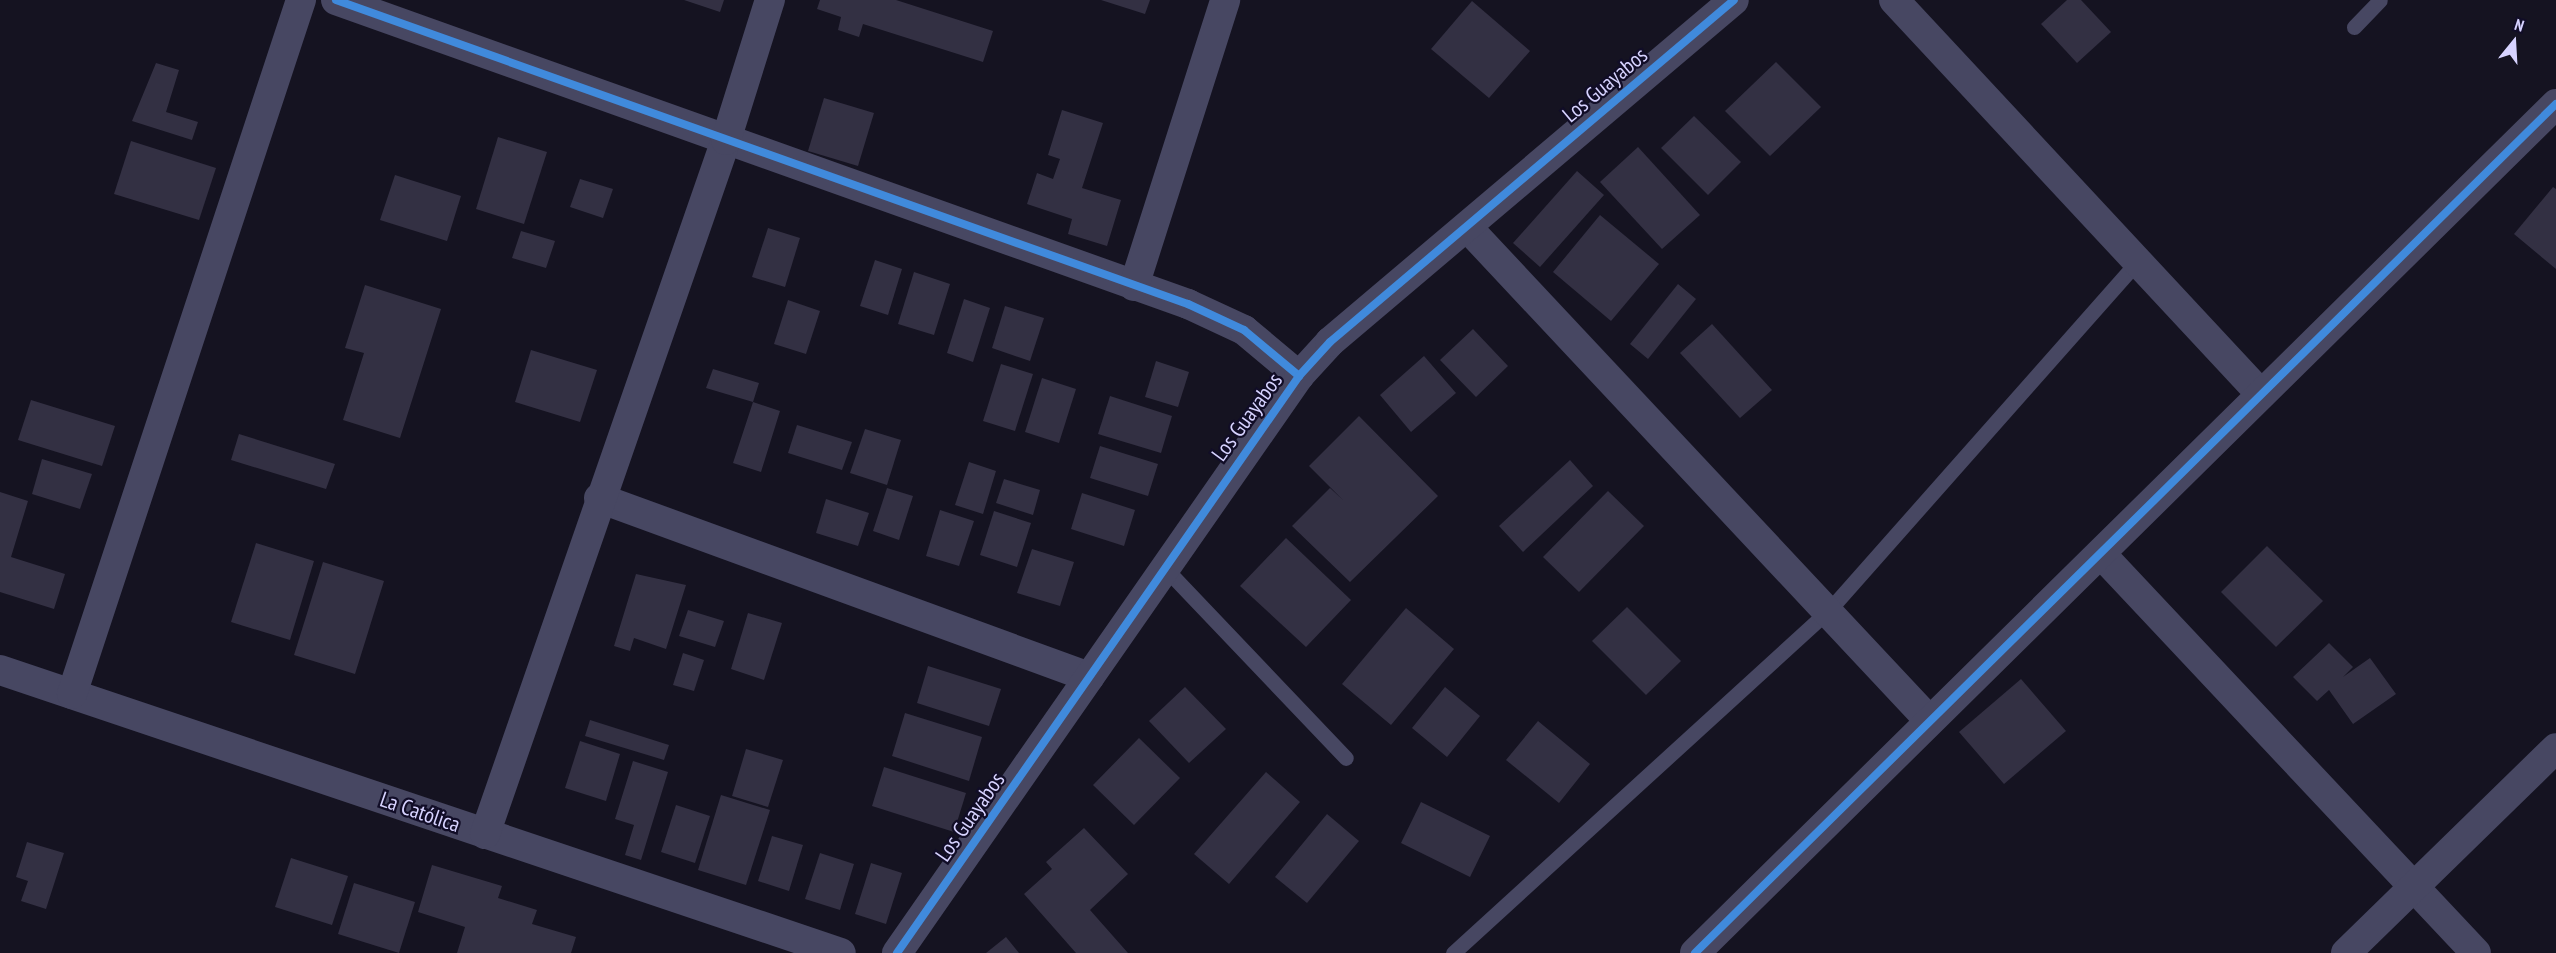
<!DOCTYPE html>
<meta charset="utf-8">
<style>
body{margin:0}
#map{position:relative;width:2556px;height:953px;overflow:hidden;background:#151321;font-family:"PT Sans Narrow",sans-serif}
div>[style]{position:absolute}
.building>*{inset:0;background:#333043}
.lane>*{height:15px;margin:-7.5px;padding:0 7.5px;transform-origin:7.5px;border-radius:7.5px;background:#474762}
.street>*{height:30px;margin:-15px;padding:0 15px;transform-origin:15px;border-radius:15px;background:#474762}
.cycleway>*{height:8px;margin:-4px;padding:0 4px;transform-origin:4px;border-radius:4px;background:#408adc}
span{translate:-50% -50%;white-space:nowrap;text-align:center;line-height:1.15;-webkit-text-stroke:4.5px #110d27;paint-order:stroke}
.street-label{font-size:22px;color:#d7d3ff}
.north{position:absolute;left:2484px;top:12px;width:60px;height:60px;-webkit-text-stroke:4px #110d27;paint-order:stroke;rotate:18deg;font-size:16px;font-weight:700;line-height:24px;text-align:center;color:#d7d3ff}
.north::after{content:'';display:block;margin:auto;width:21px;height:27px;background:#d7d3ff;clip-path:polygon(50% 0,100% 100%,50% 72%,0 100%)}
</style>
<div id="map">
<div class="building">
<div style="clip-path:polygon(684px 0,724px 0,720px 12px)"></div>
<div style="clip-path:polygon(820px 0,896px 0,993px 31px,983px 62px,863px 24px,859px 37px,838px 30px,841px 17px,817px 9px)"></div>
<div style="clip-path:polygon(1101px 0,1150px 0,1145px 14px)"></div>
<div style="clip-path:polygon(2067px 0,2081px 0,2111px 32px,2077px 63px,2041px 24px)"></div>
<div style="clip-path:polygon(1472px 1px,1530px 51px,1489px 98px,1431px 49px)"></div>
<div style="clip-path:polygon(1776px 62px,1821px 107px,1770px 156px,1725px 111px)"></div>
<div style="clip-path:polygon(156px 63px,179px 70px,166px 112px,198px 122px,192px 140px,132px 121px)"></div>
<div style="clip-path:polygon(824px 98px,874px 113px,858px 166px,808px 151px)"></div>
<div style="clip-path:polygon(1062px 110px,1103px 123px,1082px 188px,1121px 200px,1107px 246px,1068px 234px,1072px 219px,1027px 204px,1037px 173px,1053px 179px,1060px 159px,1048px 155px)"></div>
<div style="clip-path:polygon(1694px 116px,1741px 162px,1708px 195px,1661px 148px)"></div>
<div style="clip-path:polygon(498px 137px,547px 152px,524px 224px,476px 209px)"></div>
<div style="clip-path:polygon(131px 141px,216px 168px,199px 220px,114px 194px)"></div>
<div style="clip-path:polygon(1638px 147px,1700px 215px,1662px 249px,1600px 182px)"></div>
<div style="clip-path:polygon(1577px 171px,1604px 195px,1540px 267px,1513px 243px)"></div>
<div style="clip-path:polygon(395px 175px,461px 196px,447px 241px,380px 220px)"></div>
<div style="clip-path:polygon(580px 179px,613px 189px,603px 218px,570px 207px)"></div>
<div style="clip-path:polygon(2553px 187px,2556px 189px,2556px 269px,2514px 234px)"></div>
<div style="clip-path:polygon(1600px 215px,1659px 264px,1611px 321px,1553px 272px)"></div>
<div style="clip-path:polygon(768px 228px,800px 238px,785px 287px,752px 277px)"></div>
<div style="clip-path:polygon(521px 231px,555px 241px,546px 268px,512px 258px)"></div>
<div style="clip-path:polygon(875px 260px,902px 269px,888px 315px,860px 306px)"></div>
<div style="clip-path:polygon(914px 272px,950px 284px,934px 335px,898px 324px)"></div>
<div style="clip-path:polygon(1678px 284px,1696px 299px,1648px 359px,1630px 344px)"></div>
<div style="clip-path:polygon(365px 285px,441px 309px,400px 438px,343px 420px,364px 353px,345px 348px)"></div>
<div style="clip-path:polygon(964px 299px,990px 308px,973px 362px,947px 353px)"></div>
<div style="clip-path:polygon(788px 300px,820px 311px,806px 354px,774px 344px)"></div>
<div style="clip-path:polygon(1005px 306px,1044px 318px,1030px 361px,992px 348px)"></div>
<div style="clip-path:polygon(1712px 324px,1772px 390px,1740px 418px,1680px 353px)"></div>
<div style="clip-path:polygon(1473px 329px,1508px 366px,1476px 397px,1440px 360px)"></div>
<div style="clip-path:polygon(531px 350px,597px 370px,580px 422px,515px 402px)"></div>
<div style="clip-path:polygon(1424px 356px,1456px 393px,1411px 432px,1380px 395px)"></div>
<div style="clip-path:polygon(1156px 361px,1189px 372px,1178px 407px,1145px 397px)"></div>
<div style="clip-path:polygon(1001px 364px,1033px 374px,1015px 431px,983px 421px)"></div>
<div style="clip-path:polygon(713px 369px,759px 383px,753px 402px,780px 411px,761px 472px,733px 463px,753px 402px,706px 388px)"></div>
<div style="clip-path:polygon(1042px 378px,1076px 389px,1059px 443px,1025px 432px)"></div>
<div style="clip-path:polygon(1110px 396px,1172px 416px,1161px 453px,1098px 434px)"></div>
<div style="clip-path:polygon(31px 400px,115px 426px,102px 466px,18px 440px)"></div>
<div style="clip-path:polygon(1359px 416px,1438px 496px,1350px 582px,1292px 526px,1330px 488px,1343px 500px,1309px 466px)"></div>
<div style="clip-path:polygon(797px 425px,852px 442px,842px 470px,788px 453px)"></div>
<div style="clip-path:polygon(865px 429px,901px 440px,887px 485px,850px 473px)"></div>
<div style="clip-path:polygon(239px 434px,335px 464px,326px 489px,231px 460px)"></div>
<div style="clip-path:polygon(1100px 446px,1158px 464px,1148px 496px,1090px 478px)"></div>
<div style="clip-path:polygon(42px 459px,92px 474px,80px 509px,32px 494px)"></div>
<div style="clip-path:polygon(1570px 460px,1593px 486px,1523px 552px,1499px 526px)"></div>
<div style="clip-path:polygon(969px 462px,996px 471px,983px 514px,955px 505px)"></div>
<div style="clip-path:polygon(1004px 479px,1040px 490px,1033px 515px,996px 503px)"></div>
<div style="clip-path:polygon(887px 488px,913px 496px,899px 540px,873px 531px)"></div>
<div style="clip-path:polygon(1608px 491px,1644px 526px,1579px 592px,1543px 557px)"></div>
<div style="clip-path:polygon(0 492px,28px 501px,11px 557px,65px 574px,54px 609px,0 592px)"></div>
<div style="clip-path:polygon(1082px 493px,1135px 510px,1124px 546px,1071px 529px)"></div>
<div style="clip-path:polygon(826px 499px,869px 513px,858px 546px,816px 533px)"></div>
<div style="clip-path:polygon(940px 510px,974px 521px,959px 566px,926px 556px)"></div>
<div style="clip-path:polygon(994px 511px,1031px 523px,1017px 567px,980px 555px)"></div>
<div style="clip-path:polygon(1286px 538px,1351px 600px,1306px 647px,1240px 586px)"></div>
<div style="clip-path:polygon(256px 543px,314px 561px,290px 640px,231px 622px)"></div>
<div style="clip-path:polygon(2267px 546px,2323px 601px,2276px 647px,2221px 592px)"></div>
<div style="clip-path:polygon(1032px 549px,1074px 562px,1060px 606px,1017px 593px)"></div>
<div style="clip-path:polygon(323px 562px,384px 581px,355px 674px,294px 655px)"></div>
<div style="clip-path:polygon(636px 574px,686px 585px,666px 649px,634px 638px,630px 651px,614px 646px)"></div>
<div style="clip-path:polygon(1627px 607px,1681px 661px,1646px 695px,1592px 641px)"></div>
<div style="clip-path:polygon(1406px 608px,1454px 649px,1391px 725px,1342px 684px)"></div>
<div style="clip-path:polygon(688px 610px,724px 621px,715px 647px,679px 636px)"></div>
<div style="clip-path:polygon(748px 613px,782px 623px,764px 680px,731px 669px)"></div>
<div style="clip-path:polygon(2329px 643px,2353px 667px,2343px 677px,2370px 658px,2396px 694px,2353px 724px,2329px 690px,2317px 701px,2293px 677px)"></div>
<div style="clip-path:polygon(683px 653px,704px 660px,694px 691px,673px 685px)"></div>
<div style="clip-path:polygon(928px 666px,1001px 689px,989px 726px,917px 703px)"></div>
<div style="clip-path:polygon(2021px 679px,2066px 731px,2004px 784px,1959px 732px)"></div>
<div style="clip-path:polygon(1185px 687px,1226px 729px,1189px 763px,1149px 721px)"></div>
<div style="clip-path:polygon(1445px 687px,1480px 716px,1447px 757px,1412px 728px)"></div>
<div style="clip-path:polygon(905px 713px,982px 737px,969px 781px,892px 756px)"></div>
<div style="clip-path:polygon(590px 720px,669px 745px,664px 760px,585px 736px)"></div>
<div style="clip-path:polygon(1538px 721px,1590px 764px,1559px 803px,1506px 760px)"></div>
<div style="clip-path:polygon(1139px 738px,1180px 778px,1134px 825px,1093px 785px)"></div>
<div style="clip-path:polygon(580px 741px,620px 754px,606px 801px,565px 788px)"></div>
<div style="clip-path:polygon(746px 749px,783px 760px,768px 807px,732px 796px)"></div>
<div style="clip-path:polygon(633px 761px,668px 772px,641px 860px,625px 855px,634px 825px,615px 819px)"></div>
<div style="clip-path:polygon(884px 767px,966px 793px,954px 832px,872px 806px)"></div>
<div style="clip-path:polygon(1266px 772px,1300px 802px,1229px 884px,1194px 854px)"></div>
<div style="clip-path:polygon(721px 795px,770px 810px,746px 885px,698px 870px)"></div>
<div style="clip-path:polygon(1421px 802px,1490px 836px,1470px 877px,1401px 843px)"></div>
<div style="clip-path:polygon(676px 805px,710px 816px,695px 863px,661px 852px)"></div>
<div style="clip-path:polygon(1327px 814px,1359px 841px,1307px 903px,1275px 877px)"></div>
<div style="clip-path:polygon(1084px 828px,1128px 874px,1090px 910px,1128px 953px,1076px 953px,1024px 894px,1052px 869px,1046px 862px)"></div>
<div style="clip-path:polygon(772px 836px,803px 845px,789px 891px,758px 881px)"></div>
<div style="clip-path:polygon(27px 842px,64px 853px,46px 909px,21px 901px,28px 881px,16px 877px)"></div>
<div style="clip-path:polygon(820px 853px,854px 864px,840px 910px,805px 899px)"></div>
<div style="clip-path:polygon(291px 858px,348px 876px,332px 925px,275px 907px)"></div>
<div style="clip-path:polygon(871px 863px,902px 873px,886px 924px,855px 914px)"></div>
<div style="clip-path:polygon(432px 865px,502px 886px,498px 898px,537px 910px,532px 924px,576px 937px,571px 953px,457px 953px,465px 927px,418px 912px)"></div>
<div style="clip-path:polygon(354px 883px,415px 902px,399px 953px,338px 934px)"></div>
<div style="clip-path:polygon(1006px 937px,1019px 953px,986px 953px)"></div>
</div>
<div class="lane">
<div style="left:2354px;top:27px;width:37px;rotate:-46deg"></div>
<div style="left:1163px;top:566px;width:265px;rotate:46.4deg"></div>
<div style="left:1453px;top:953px;width:510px;rotate:-42.38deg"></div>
<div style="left:1830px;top:609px;width:465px;rotate:-48.5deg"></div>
</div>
<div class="street">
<div style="left:336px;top:0;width:905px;rotate:19.64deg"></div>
<div style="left:1188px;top:304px;width:62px;rotate:24.9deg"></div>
<div style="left:1244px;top:330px;width:72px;rotate:39.9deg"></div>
<div style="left:1894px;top:0;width:536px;rotate:47.04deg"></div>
<div style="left:1467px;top:227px;width:676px;rotate:46.86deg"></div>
<div style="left:1134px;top:286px;width:300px;rotate:-72.3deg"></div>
<div style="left:599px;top:498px;width:522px;rotate:20.07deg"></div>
<div style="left:2102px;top:555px;width:546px;rotate:46.78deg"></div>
<div style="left:0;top:670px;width:887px;rotate:18.6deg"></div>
<div style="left:72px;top:694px;width:731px;rotate:-71.74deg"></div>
<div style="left:485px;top:834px;width:735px;rotate:-70.85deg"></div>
<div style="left:726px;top:140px;width:147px;rotate:-72.6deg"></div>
<div style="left:897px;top:953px;width:703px;rotate:-55.13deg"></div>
<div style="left:1299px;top:376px;width:46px;rotate:-47.6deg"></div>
<div style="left:1330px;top:342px;width:529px;rotate:-40.25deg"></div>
<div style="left:1695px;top:953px;width:1209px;rotate:-44.6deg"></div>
<div style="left:2346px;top:953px;width:293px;rotate:-44.3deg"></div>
</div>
<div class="cycleway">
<div style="left:336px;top:0;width:905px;rotate:19.64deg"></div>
<div style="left:1188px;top:304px;width:62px;rotate:24.9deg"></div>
<div style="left:1244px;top:330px;width:72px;rotate:39.9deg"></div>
<div style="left:897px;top:953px;width:703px;rotate:-55.13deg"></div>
<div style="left:1299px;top:376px;width:46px;rotate:-47.6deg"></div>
<div style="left:1330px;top:342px;width:529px;rotate:-40.25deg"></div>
<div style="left:1695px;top:953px;width:1209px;rotate:-44.6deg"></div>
</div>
<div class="street-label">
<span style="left:1605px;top:85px;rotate:-40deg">Los Guayabos</span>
<span style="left:1247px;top:417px;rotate:-54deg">Los Guayabos</span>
<span style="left:420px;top:812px;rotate:19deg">La Católica</span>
<span style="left:970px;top:817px;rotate:-55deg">Los Guayabos</span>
</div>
<div class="north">N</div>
</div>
